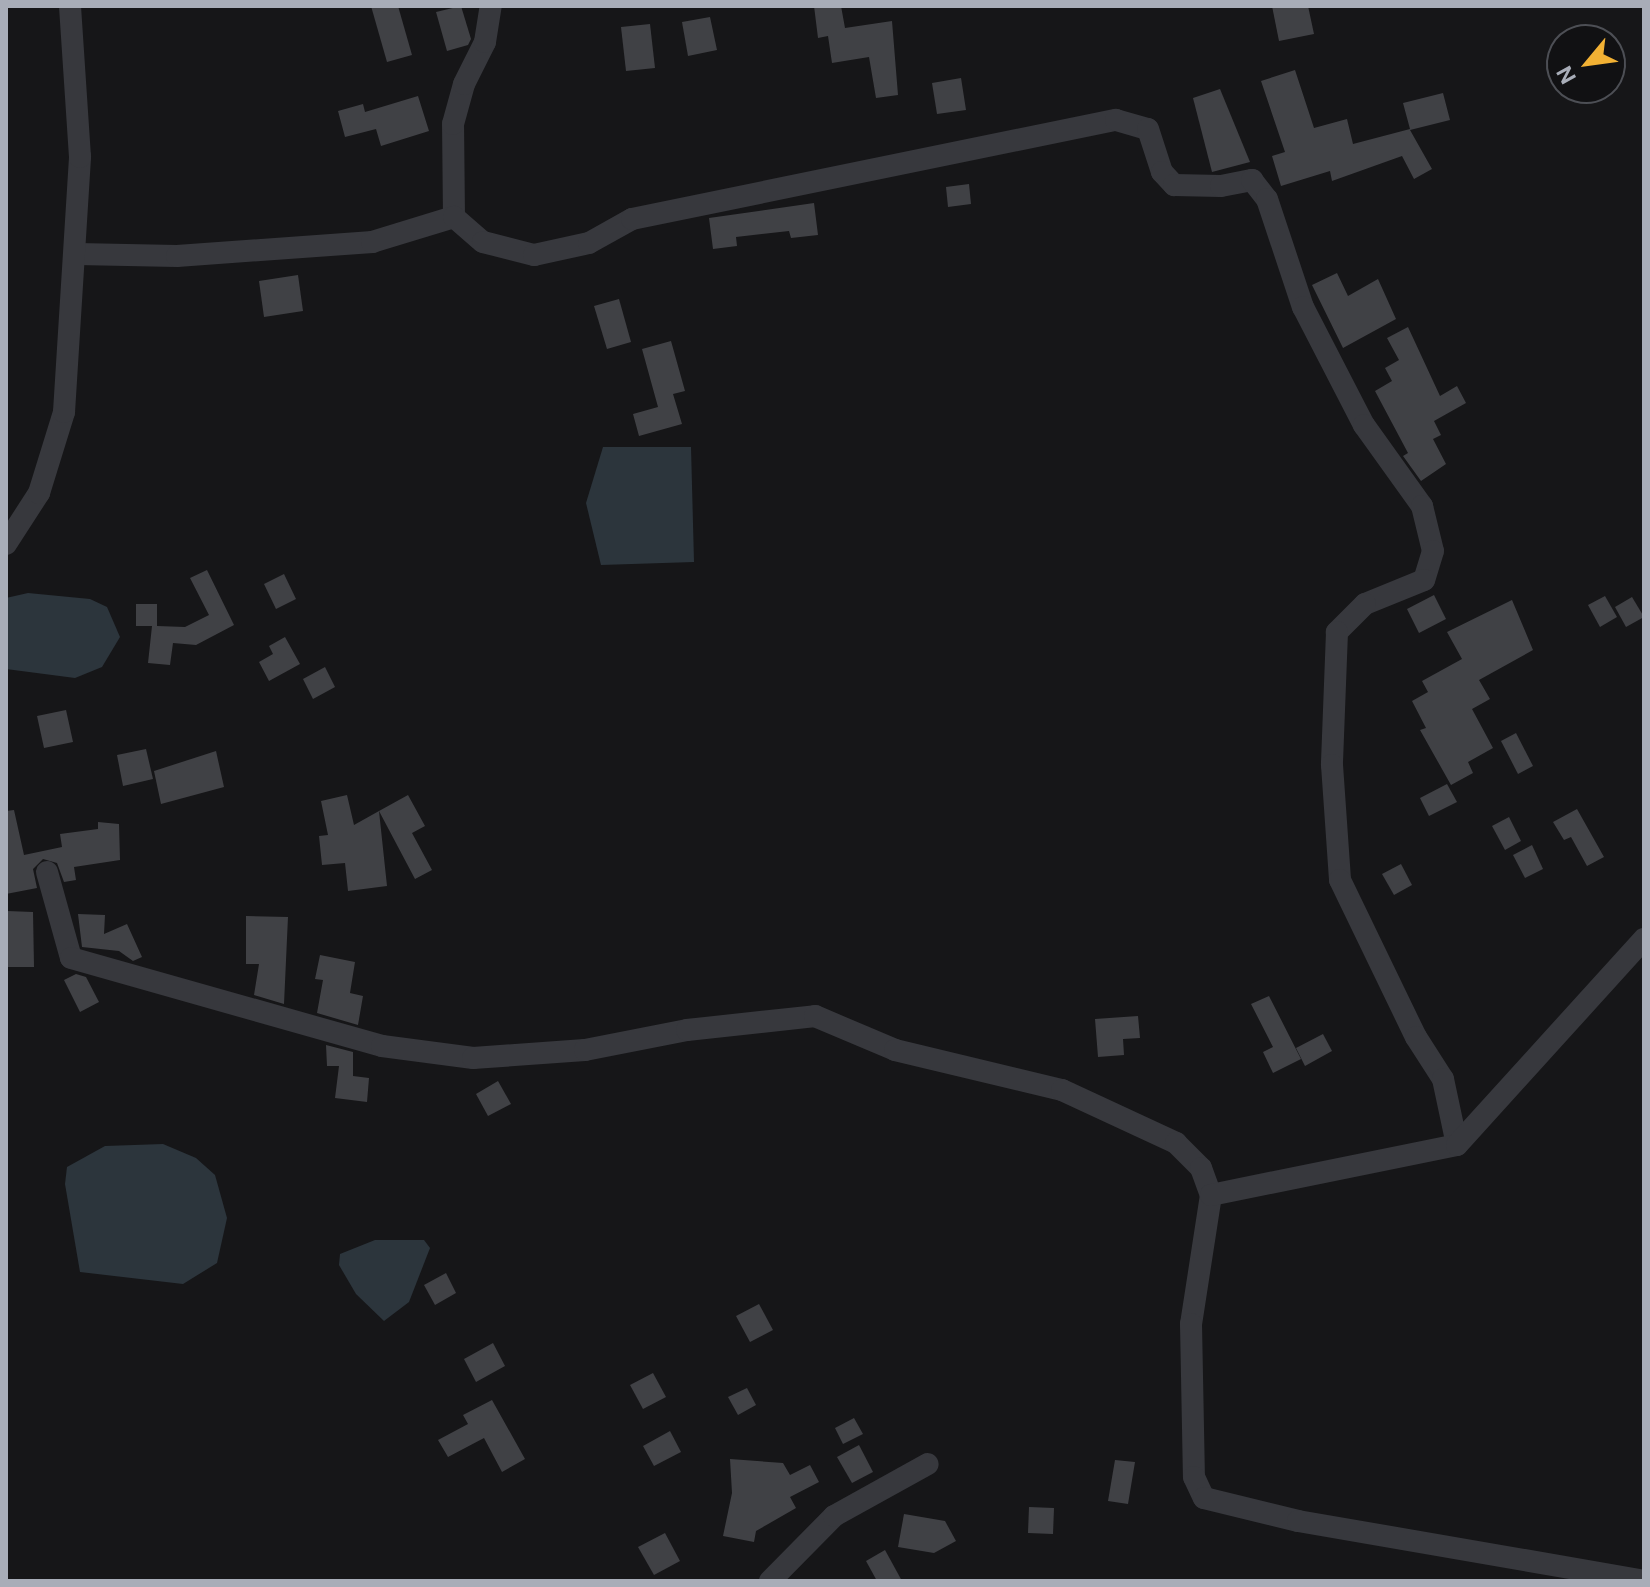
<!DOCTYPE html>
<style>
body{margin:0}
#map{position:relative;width:1650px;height:1587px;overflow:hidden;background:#161618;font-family:"DM Sans",sans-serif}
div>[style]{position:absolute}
.water>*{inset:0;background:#2c353c}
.building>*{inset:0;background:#404145}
.minor>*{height:22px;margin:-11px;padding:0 11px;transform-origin:11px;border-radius:11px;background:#37383d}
span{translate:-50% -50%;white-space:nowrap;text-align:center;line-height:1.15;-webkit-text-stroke:8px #111113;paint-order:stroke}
.frame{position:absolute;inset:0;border:8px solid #a8adb8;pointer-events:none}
.north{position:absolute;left:1546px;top:24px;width:80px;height:80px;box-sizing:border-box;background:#111113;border:2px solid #4d4f55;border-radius:50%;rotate:241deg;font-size:22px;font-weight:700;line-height:32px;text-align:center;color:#a8adb8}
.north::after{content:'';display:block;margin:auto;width:28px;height:36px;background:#f2b134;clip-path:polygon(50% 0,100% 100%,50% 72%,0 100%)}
</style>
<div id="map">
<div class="water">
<div style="clip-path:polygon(603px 447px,691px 447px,694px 562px,601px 565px,586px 503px)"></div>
<div style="clip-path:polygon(28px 593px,90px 599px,107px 607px,120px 637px,102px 667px,75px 678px,6px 669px,6px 598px)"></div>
<div style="clip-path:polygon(163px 1144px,196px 1158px,215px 1175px,227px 1218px,217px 1263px,183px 1284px,80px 1272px,65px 1184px,67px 1167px,105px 1146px)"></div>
<div style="clip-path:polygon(375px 1240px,424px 1240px,430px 1248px,409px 1302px,384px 1321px,356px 1294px,339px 1265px,340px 1254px)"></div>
</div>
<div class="building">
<div style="clip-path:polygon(371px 6px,398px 6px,412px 55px,387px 62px)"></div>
<div style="clip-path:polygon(461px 6px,471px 39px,468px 45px,447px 51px,436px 12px)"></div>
<div style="clip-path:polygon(814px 6px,841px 6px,845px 28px,892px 21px,898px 95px,876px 98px,869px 57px,832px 63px,828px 36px,818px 38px)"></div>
<div style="clip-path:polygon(1272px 6px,1308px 6px,1314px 34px,1279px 41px)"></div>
<div style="clip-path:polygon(710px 17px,717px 50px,688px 56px,682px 22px)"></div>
<div style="clip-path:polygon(650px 24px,655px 68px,626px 71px,621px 27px)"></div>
<div style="clip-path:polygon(1295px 70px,1314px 128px,1347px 119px,1353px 144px,1410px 129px,1403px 103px,1443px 93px,1450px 120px,1410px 130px,1432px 169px,1414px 179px,1402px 156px,1332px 181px,1330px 171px,1281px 186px,1272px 156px,1285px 152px,1261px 81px)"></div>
<div style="clip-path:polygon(961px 78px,966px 110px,937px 114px,932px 83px)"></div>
<div style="clip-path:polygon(1220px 89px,1250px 162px,1212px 172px,1193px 98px)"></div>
<div style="clip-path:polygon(418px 96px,429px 131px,381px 146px,376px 129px,345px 137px,338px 111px,363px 104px,365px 112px)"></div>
<div style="clip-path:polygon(969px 184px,971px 204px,948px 207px,946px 187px)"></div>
<div style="clip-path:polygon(814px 203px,818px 235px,791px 238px,789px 231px,736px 237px,737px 246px,713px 249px,709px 218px)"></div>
<div style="clip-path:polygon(1337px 273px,1348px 296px,1378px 279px,1396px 319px,1343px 348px,1312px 285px)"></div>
<div style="clip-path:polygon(298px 275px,303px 311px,264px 317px,259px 281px)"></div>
<div style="clip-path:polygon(619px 299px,631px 342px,607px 349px,594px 306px)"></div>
<div style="clip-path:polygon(1408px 327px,1440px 396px,1457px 386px,1466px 403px,1434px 421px,1441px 435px,1433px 439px,1446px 464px,1421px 481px,1403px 456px,1408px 453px,1375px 391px,1392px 381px,1385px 368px,1399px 360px,1387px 338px)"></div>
<div style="clip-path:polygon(671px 341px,685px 391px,673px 394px,682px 424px,639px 436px,633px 414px,658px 407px,642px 349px)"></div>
<div style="clip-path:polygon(207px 570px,234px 625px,196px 645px,173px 643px,170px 665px,148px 663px,152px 626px,136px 626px,136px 604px,157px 604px,157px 626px,185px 627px,209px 615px,190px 578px)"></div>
<div style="clip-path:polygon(284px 574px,296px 599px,276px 609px,264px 584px)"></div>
<div style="clip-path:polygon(1434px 595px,1446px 619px,1419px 633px,1407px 609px)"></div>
<div style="clip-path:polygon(1605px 596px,1617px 617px,1600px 627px,1588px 605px)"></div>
<div style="clip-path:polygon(1632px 597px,1644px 617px,1626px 627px,1615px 607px)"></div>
<div style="clip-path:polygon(1512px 600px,1533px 650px,1479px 680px,1490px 699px,1472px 709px,1493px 748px,1468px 762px,1473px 773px,1451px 785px,1420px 730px,1426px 728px,1412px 701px,1428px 692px,1422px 681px,1462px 659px,1447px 632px)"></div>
<div style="clip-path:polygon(285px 637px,300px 664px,269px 681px,259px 662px,273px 654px,269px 646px)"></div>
<div style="clip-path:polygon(325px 667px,335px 687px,313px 699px,303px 679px)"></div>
<div style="clip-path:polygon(66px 710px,73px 742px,44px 748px,37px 716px)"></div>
<div style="clip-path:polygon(1516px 733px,1533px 766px,1518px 774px,1501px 741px)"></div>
<div style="clip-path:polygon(146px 749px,153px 779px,123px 786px,117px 755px)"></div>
<div style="clip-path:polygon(216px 751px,224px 787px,161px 804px,154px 771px)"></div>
<div style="clip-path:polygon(1447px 784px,1457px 802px,1429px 816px,1420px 798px)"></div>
<div style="clip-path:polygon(347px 795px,354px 825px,379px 811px,387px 886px,348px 891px,345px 863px,322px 865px,319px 836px,328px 835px,321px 801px)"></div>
<div style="clip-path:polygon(408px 795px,425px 826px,412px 833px,432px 870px,415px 879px,379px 811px)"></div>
<div style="clip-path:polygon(1577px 809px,1604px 857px,1587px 866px,1571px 837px,1564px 840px,1553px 822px)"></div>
<div style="clip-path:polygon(14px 810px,24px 855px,62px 847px,60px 834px,98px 829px,98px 822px,119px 824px,120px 860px,74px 867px,76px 880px,64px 882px,57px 863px,43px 859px,33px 869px,37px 888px,6px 894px,6px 811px)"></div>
<div style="clip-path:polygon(1509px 817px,1521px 841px,1505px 850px,1492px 826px)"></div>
<div style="clip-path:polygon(1532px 845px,1543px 869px,1525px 878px,1513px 855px)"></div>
<div style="clip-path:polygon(1401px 864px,1412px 885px,1394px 895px,1382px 874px)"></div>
<div style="clip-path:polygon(7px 911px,33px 912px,34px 967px,8px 967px)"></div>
<div style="clip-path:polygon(78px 914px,105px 915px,104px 934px,127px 924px,142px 957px,133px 961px,119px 951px,82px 947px)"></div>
<div style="clip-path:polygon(246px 916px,288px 917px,284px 1004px,254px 995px,259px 964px,246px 964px)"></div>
<div style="clip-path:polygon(320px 955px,355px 962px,350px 993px,363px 996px,358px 1025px,317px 1013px,323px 980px,315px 979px)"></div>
<div style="clip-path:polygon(76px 974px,86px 977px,99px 1002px,80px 1012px,64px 980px)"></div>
<div style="clip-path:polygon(1269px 996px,1301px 1059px,1273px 1073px,1263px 1052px,1273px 1047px,1251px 1004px)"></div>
<div style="clip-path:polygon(1138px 1016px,1140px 1038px,1123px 1039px,1124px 1055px,1098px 1057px,1095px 1019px)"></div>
<div style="clip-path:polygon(1323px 1034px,1332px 1051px,1305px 1066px,1296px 1048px)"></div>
<div style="clip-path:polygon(326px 1045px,353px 1052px,353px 1076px,369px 1078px,367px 1102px,335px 1098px,339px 1066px,327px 1066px)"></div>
<div style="clip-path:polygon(498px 1081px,511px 1104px,488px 1116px,476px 1094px)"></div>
<div style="clip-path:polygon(446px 1273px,456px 1293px,435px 1305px,424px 1285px)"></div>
<div style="clip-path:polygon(759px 1304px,773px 1330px,750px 1342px,736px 1316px)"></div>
<div style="clip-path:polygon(493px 1343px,505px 1366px,476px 1382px,464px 1359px)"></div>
<div style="clip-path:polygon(653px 1373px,666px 1397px,643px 1409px,630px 1385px)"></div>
<div style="clip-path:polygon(747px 1388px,756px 1405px,738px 1415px,728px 1397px)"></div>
<div style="clip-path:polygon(492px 1400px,525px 1459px,502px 1472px,484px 1438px,448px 1457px,438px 1440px,468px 1424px,463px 1415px)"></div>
<div style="clip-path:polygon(854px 1418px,863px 1434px,843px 1444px,835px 1428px)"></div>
<div style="clip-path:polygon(670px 1431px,681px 1452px,654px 1466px,643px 1446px)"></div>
<div style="clip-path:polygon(859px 1445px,873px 1472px,852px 1483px,837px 1457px)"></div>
<div style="clip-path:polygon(730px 1459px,783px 1463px,790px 1475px,810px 1465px,819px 1482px,790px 1497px,796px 1508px,756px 1531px,754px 1542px,723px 1536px,732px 1493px)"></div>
<div style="clip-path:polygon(1115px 1460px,1135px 1462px,1128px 1504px,1108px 1501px)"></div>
<div style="clip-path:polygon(1029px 1507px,1054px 1508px,1053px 1534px,1028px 1533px)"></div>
<div style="clip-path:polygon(904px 1514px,945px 1521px,956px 1541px,934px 1553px,898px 1547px)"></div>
<div style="clip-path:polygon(665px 1533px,680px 1561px,654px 1575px,638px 1547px)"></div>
<div style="clip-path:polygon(885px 1550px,902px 1581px,877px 1581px,866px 1561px)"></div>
</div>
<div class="minor">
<div style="left:454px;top:217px;width:93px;rotate:-90.6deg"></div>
<div style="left:453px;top:124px;width:41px;rotate:-74.6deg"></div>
<div style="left:464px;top:84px;width:47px;rotate:-63.4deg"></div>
<div style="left:485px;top:42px;width:36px;rotate:-81deg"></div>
<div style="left:77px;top:254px;width:100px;rotate:1.1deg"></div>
<div style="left:177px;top:256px;width:196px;rotate:-4.1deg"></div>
<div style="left:372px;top:242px;width:86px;rotate:-17deg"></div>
<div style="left:454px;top:217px;width:38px;rotate:41deg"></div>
<div style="left:483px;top:242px;width:53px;rotate:14.3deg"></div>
<div style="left:534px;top:255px;width:56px;rotate:-12.3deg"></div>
<div style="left:589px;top:243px;width:49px;rotate:-29.2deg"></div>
<div style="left:632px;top:219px;width:494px;rotate:-11.6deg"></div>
<div style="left:1116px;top:120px;width:33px;rotate:16deg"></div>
<div style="left:1148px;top:129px;width:45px;rotate:72deg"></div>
<div style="left:1162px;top:172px;width:18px;rotate:47deg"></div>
<div style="left:1174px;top:185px;width:47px;rotate:1.2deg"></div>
<div style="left:1221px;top:186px;width:32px;rotate:-11deg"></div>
<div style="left:1252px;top:180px;width:24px;rotate:52deg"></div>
<div style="left:1267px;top:199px;width:114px;rotate:71.6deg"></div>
<div style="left:1303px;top:307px;width:133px;rotate:62.7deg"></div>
<div style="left:1364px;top:425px;width:100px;rotate:54.4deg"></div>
<div style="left:1422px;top:506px;width:46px;rotate:76.3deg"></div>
<div style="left:1433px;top:551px;width:30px;rotate:107deg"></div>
<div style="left:1424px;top:580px;width:64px;rotate:157.9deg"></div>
<div style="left:1365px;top:604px;width:40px;rotate:135deg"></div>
<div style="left:1337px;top:632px;width:133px;rotate:92.2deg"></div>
<div style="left:1332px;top:765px;width:115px;rotate:86deg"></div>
<div style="left:1340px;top:880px;width:174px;rotate:64.2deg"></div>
<div style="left:1416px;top:1037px;width:50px;rotate:57.3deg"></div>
<div style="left:1443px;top:1079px;width:67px;rotate:78deg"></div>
<div style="left:6px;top:544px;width:61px;rotate:-57.1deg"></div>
<div style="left:39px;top:493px;width:85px;rotate:-72.8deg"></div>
<div style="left:64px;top:412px;width:256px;rotate:-86.4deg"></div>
<div style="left:80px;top:157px;width:151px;rotate:-93.8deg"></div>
<div style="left:47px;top:872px;width:89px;rotate:74.4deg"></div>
<div style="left:71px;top:958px;width:323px;rotate:15.8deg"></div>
<div style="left:382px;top:1046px;width:92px;rotate:7.5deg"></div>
<div style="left:473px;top:1058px;width:112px;rotate:-4.1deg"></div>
<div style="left:585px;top:1050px;width:104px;rotate:-11.1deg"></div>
<div style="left:687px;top:1030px;width:129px;rotate:-6.2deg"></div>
<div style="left:815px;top:1016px;width:87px;rotate:23deg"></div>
<div style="left:895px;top:1050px;width:172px;rotate:13.5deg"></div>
<div style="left:1062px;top:1090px;width:126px;rotate:24.9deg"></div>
<div style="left:1176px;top:1143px;width:35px;rotate:45deg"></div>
<div style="left:1201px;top:1168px;width:29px;rotate:70deg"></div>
<div style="left:1211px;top:1195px;width:131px;rotate:98.8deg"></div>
<div style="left:1191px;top:1324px;width:153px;rotate:88.9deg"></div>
<div style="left:1194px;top:1477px;width:23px;rotate:65deg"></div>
<div style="left:1204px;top:1498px;width:97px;rotate:13.7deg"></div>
<div style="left:1298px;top:1521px;width:351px;rotate:9.8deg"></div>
<div style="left:1211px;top:1195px;width:251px;rotate:-11.5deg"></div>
<div style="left:1457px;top:1145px;width:278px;rotate:-47.8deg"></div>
<div style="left:770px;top:1581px;width:91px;rotate:-45.4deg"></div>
<div style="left:834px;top:1516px;width:107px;rotate:-29deg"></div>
</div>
<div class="frame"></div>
<div class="north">N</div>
</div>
